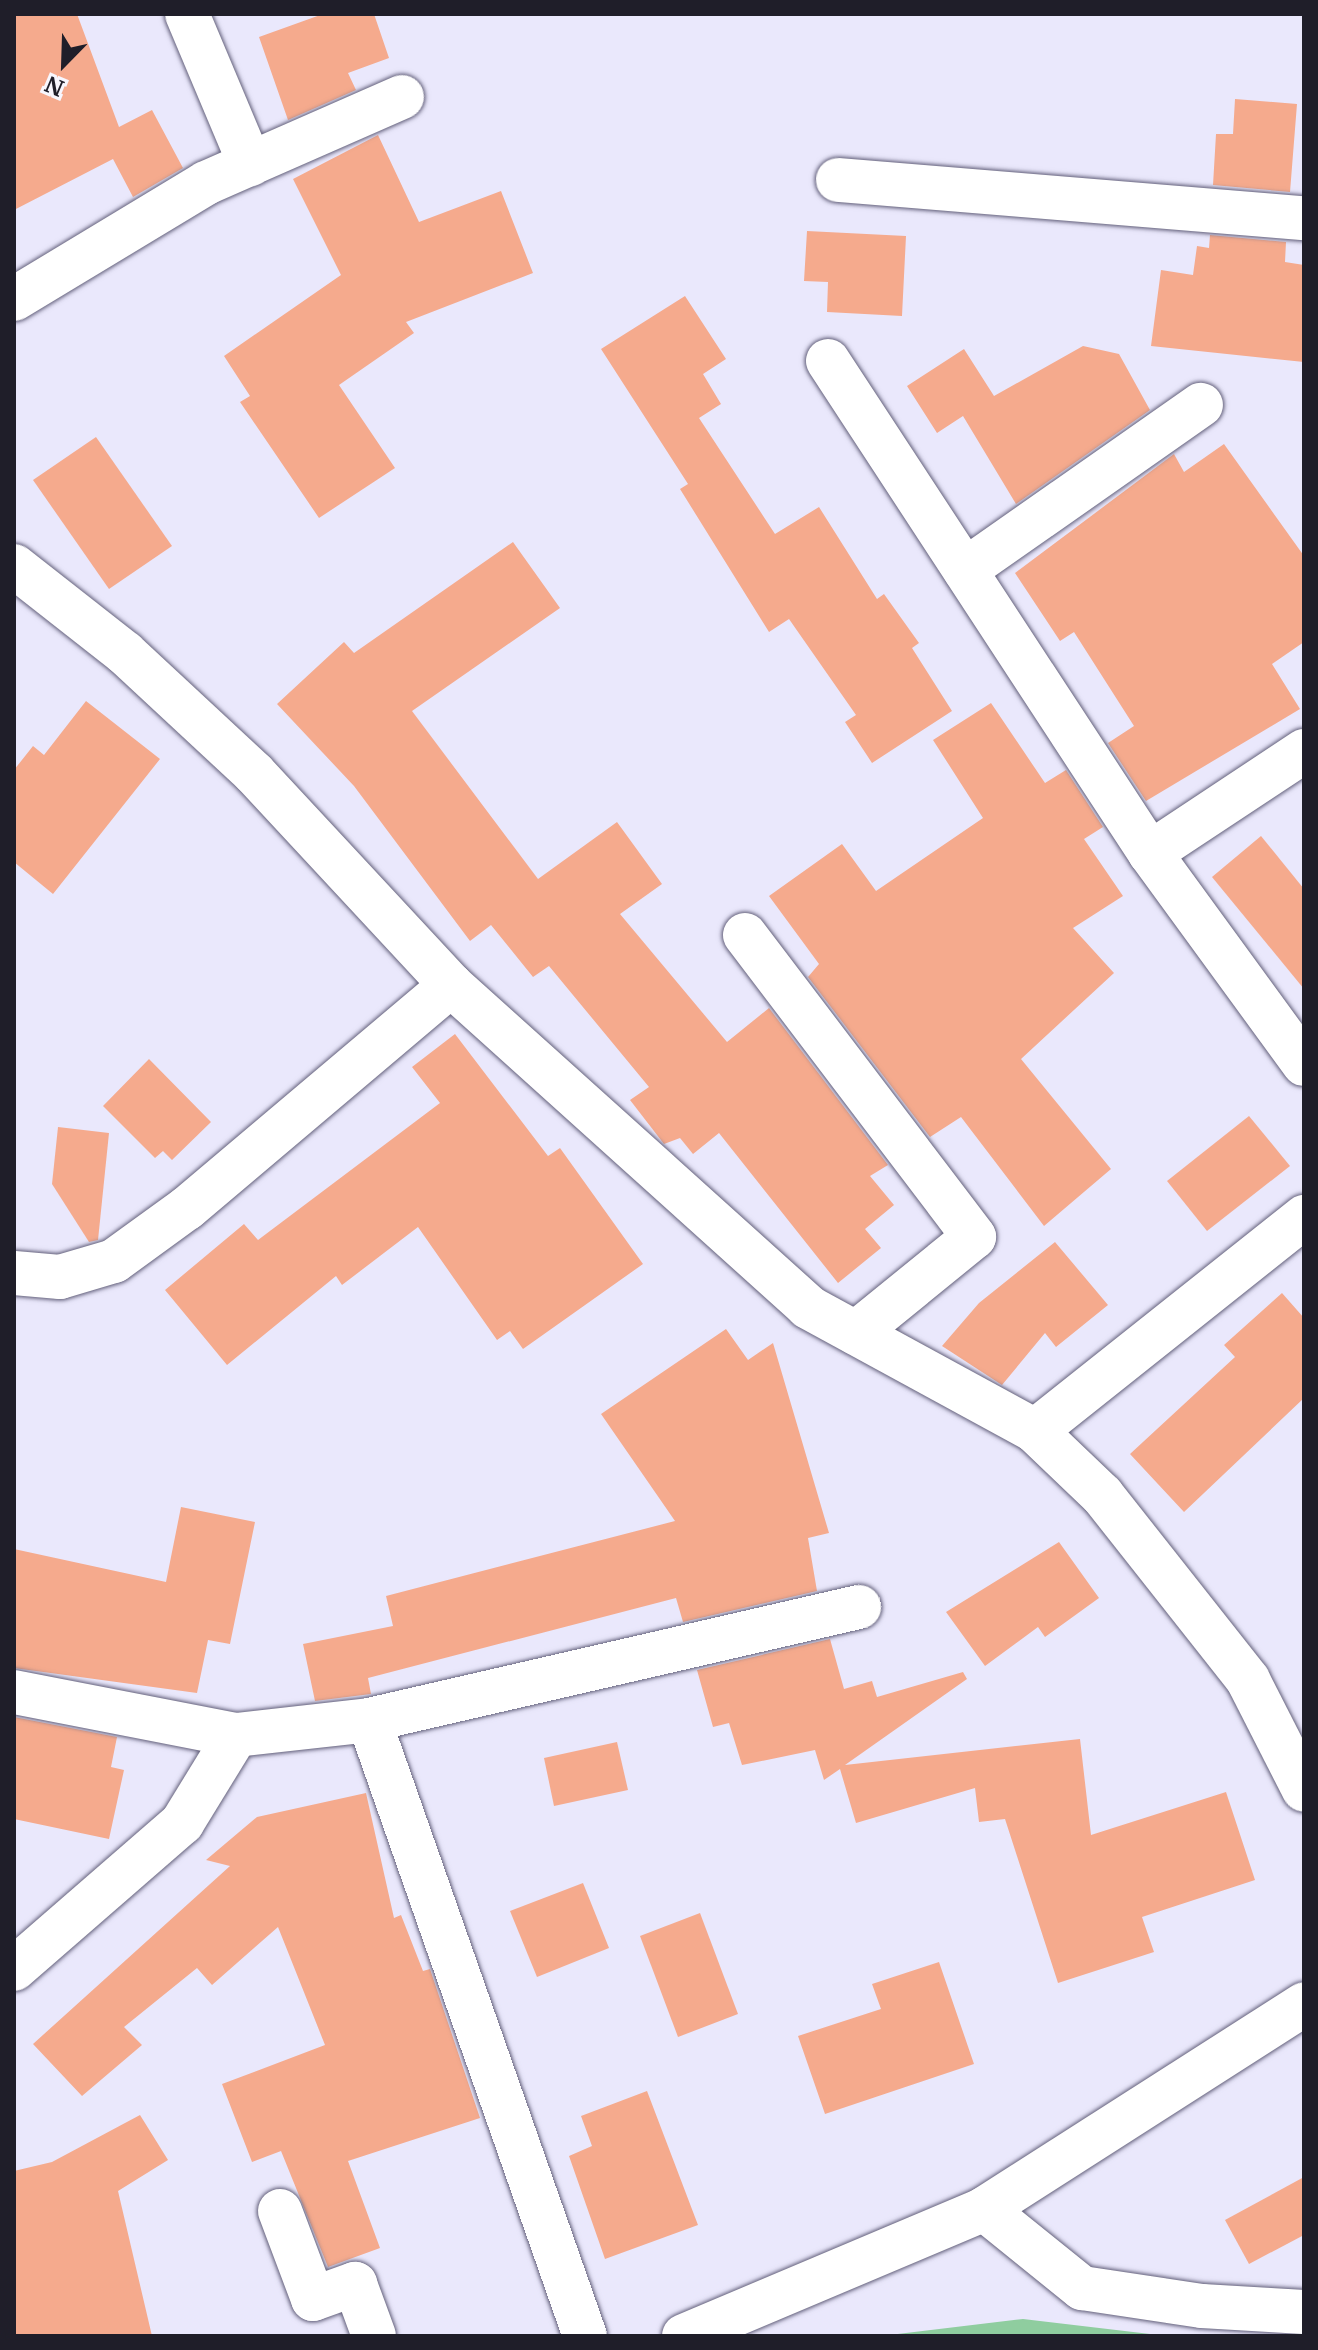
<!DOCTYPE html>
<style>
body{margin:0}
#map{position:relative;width:1318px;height:2350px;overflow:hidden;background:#eae8fc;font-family:Merriweather,serif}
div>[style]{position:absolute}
.green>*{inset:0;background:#8fcd9f}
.building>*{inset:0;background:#f5aa8d}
.roads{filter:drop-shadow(0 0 2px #63607b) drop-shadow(0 0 2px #63607b)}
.minor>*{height:44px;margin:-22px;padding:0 22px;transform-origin:22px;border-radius:22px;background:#fff}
span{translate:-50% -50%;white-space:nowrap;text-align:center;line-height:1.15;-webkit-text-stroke:6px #f8f7fe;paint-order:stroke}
.frame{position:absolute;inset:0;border:16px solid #1f1e29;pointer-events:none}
.north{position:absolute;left:24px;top:24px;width:80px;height:80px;-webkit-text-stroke:6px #f8f7fe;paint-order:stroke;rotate:203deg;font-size:22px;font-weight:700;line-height:32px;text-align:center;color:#1f1e29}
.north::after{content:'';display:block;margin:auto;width:28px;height:36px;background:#1f1e29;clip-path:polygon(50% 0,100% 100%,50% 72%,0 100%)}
</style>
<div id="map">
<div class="green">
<div style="clip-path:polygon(1023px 2319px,1167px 2336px,881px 2336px)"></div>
</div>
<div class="building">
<div style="clip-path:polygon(14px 14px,77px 14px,119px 127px,152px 110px,183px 168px,133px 197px,113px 159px,14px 210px)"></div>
<div style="clip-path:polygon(323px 14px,374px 14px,389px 58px,348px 73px,356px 90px,288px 120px,259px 37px)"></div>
<div style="clip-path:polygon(1235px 99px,1297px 104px,1290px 192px,1213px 185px,1216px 134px,1233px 134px)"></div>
<div style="clip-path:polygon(378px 135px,419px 222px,501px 191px,533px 273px,406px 322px,414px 333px,339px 385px,395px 468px,319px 518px,240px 402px,250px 396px,224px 356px,341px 275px,293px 179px)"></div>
<div style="clip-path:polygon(807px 231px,906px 236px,902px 316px,827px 312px,828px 282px,804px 281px)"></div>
<div style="clip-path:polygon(1210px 235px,1286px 242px,1285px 262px,1304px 265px,1304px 362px,1151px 346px,1161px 270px,1193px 275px,1197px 246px,1209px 248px)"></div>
<div style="clip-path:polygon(685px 296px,726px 359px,703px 374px,721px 404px,699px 418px,775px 534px,819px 507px,877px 599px,884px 594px,919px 643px,912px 648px,952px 711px,872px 763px,845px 722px,856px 715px,789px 619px,769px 632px,680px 489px,688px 484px,601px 349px)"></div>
<div style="clip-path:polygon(1083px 346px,1119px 354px,1150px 410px,1016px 504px,963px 416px,937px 433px,907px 386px,964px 349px,994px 396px)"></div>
<div style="clip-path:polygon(96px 437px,172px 546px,109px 589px,33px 480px)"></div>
<div style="clip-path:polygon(1224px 444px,1304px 556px,1304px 642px,1272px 664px,1300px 709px,1146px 801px,1108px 743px,1134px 726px,1074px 632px,1060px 641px,1015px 573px,1174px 454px,1184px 472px)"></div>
<div style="clip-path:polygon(513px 542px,560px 608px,412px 711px,538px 879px,617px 822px,662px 884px,620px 914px,727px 1042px,769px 1008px,888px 1165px,870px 1176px,894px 1205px,865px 1229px,881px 1248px,838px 1283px,719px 1133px,693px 1154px,680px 1138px,664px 1144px,630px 1100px,649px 1087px,549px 966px,533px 977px,491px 925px,470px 941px,354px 786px,277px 704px,344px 642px,354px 653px)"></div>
<div style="clip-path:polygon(86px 701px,160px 759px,53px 894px,14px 862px,14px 770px,33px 746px,44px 755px)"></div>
<div style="clip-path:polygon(991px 703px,1045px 783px,1066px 770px,1103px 827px,1084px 839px,1123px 896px,1073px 928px,1114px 973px,1021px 1059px,1111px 1169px,1044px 1226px,961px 1117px,930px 1137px,808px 977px,819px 964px,769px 896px,842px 844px,876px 891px,983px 818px,933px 740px)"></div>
<div style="clip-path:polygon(1261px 836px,1304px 889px,1304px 989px,1212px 877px)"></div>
<div style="clip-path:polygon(455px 1034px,548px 1156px,560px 1148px,643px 1264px,523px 1349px,510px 1331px,497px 1340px,418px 1227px,342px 1285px,336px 1276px,227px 1365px,165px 1290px,244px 1224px,258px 1240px,440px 1103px,412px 1067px)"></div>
<div style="clip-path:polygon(149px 1059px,211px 1122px,172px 1160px,163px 1151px,155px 1158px,103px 1106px)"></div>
<div style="clip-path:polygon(1249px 1116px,1290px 1166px,1207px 1231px,1167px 1181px)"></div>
<div style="clip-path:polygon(58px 1127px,109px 1133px,98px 1240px,89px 1242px,52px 1184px)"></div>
<div style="clip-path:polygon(1055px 1242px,1108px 1305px,1056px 1347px,1045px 1333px,1002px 1385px,942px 1346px,979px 1303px)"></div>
<div style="clip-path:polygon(1282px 1293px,1304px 1318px,1304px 1398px,1184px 1512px,1130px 1454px,1235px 1357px,1224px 1345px)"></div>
<div style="clip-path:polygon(726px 1329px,748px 1360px,773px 1343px,829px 1533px,808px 1538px,817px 1591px,683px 1622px,676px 1598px,368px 1678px,371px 1694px,315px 1701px,303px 1644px,393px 1626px,386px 1596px,675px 1521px,601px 1414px)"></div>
<div style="clip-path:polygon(181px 1507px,255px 1522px,230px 1644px,208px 1640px,197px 1693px,14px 1668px,14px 1549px,166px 1582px)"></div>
<div style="clip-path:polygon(1059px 1542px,1099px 1598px,1045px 1637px,1038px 1627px,985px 1666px,946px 1612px)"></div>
<div style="clip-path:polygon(830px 1639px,844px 1689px,872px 1681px,877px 1697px,963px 1672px,967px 1679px,845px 1765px,1080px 1739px,1091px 1835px,1226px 1792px,1255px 1880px,1142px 1917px,1154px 1952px,1058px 1983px,1005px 1819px,979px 1822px,975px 1788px,856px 1823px,840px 1769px,824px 1780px,815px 1750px,742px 1765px,729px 1723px,713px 1727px,697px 1670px)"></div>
<div style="clip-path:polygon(14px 1717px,117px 1737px,111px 1767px,124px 1770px,109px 1839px,14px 1819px)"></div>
<div style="clip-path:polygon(617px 1742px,628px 1790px,554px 1806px,544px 1758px)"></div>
<div style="clip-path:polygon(366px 1793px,394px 1918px,401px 1915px,423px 1971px,430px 1969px,480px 2118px,348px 2161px,380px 2248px,328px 2267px,281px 2151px,252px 2162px,222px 2084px,325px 2045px,278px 1927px,212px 1985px,197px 1968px,124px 2027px,142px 2045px,82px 2096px,33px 2044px,230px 1866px,206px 1860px,257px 1817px)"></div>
<div style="clip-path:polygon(583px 1883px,609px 1948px,537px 1977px,510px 1911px)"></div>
<div style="clip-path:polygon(700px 1913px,738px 2014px,678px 2037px,640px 1936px)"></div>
<div style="clip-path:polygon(939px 1962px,974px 2064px,825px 2114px,798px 2036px,881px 2009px,872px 1984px)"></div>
<div style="clip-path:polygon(647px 2091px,698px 2225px,605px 2259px,569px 2156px,592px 2146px,581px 2116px)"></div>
<div style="clip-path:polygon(140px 2115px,168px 2160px,118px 2191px,152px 2336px,14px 2336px,14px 2171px,52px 2162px)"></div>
<div style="clip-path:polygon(1304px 2177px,1304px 2235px,1249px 2264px,1225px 2220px)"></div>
</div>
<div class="roads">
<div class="minor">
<div style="left:187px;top:14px;width:163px;rotate:67.2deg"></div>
<div style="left:838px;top:180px;width:468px;rotate:4.7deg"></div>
<div style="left:14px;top:299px;width:224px;rotate:-31.1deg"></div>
<div style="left:206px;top:183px;width:214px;rotate:-23.7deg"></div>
<div style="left:828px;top:361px;width:588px;rotate:56.8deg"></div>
<div style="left:1150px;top:853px;width:261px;rotate:53.9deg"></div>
<div style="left:14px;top:566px;width:141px;rotate:38.1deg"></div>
<div style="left:125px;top:653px;width:176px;rotate:42.9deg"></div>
<div style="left:254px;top:773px;width:289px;rotate:47.1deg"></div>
<div style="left:451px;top:985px;width:346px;rotate:139.8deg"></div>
<div style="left:187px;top:1208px;width:90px;rotate:144deg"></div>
<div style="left:114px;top:1261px;width:56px;rotate:163.5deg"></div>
<div style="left:60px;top:1277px;width:46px;rotate:-175deg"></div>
<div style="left:965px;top:570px;width:288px;rotate:-35deg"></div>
<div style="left:1150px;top:853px;width:185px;rotate:-33.5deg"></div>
<div style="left:745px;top:935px;width:379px;rotate:52.8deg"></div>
<div style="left:974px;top:1237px;width:152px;rotate:140.9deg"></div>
<div style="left:451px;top:985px;width:481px;rotate:42deg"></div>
<div style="left:808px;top:1307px;width:259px;rotate:28.6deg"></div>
<div style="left:1035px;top:1431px;width:93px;rotate:43.7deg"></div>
<div style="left:1102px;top:1495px;width:236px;rotate:51.7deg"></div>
<div style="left:1248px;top:1680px;width:123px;rotate:63deg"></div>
<div style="left:1035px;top:1431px;width:344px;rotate:-38.5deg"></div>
<div style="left:14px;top:1692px;width:226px;rotate:11deg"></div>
<div style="left:236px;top:1735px;width:134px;rotate:-6.4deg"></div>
<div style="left:369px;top:1720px;width:503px;rotate:-12.99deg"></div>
<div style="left:369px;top:1720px;width:653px;rotate:70.68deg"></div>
<div style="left:14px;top:1969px;width:223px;rotate:-41deg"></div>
<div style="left:182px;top:1823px;width:103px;rotate:-58.5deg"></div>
<div style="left:984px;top:2209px;width:126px;rotate:38.9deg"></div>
<div style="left:1082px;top:2288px;width:121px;rotate:8.5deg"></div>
<div style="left:1202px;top:2306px;width:102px;rotate:3.4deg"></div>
<div style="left:280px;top:2211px;width:94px;rotate:69.4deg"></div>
<div style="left:313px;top:2299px;width:45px;rotate:-19.7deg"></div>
<div style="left:355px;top:2284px;width:55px;rotate:69.9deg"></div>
<div style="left:684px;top:2336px;width:326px;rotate:-22.9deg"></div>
<div style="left:984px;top:2209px;width:380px;rotate:-32.6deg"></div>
</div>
</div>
<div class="frame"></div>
<div class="north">N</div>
</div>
